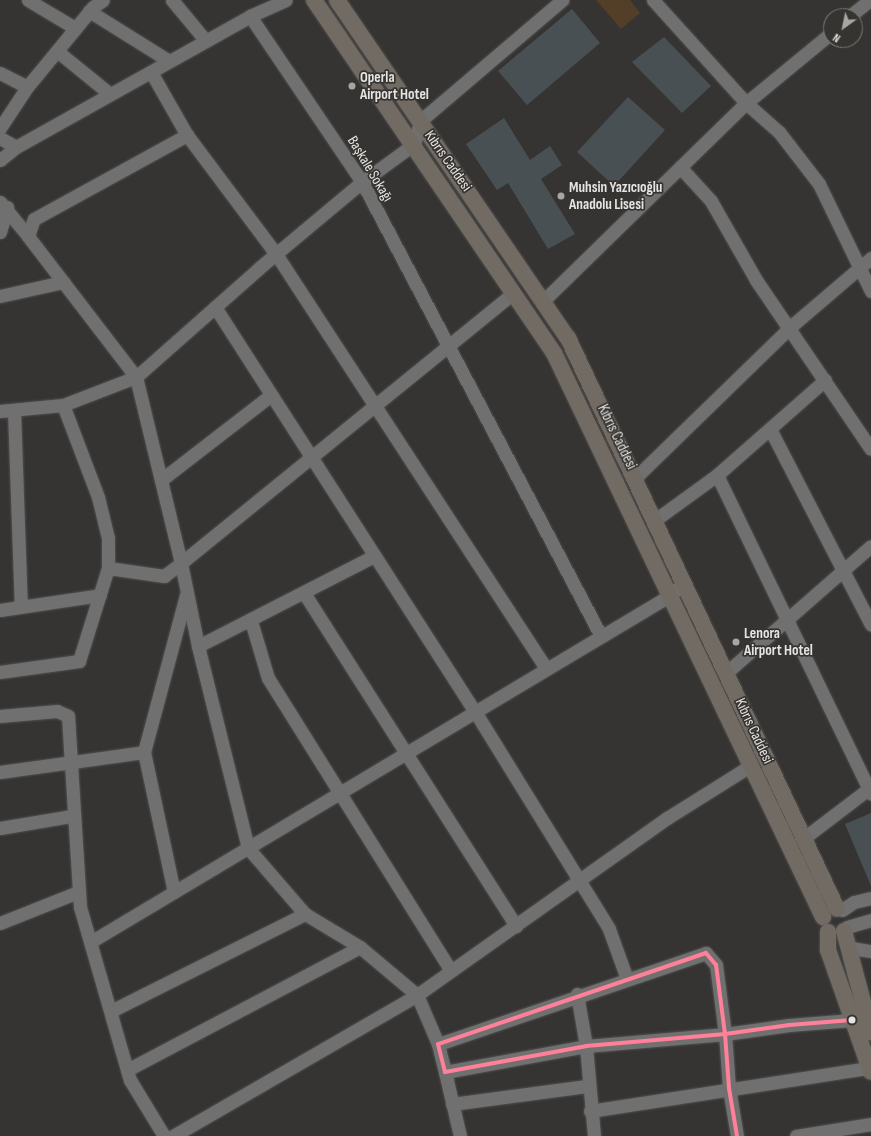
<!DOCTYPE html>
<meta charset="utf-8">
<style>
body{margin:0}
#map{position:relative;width:871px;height:1136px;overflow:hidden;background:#353432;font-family:"Sofia Sans Condensed",sans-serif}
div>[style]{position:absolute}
.green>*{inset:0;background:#533e28}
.building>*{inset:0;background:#485054}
.roads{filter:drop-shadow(0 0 1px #51504f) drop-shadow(0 0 1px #51504f)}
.minor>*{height:13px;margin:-6.5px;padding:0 6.5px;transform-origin:6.5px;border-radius:6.5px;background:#717070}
.major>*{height:16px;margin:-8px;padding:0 8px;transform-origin:8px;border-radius:8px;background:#726b64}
.bus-1>*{height:4px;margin:-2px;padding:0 2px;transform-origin:2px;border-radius:2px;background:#ff8098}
.dots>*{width:11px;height:11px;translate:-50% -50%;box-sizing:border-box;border:2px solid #363431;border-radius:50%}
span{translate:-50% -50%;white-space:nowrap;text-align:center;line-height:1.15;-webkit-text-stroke:3.5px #363431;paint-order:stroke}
.poi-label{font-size:15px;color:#e5e4e2;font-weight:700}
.left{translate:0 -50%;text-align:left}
.street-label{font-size:15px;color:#e5e4e2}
.north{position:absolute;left:823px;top:8px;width:40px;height:40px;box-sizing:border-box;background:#363431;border:1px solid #7c7a78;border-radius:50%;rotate:213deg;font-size:11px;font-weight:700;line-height:16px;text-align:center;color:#e5e4e2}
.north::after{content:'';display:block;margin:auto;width:14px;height:18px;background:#a7a6a4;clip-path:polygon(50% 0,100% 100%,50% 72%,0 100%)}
</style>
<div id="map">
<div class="green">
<div style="clip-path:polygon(596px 0,630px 0,640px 13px,621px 29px)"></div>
</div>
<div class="building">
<div style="clip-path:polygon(572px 9px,600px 43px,527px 105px,498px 71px)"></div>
<div style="clip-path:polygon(664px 37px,711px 86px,682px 113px,632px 62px)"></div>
<div style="clip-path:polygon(628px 97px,665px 130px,614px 186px,577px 152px)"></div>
<div style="clip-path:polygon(504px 118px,530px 160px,550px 146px,562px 165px,541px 179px,575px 234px,548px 249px,508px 183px,497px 190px,466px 144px)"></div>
<div style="clip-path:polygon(871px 813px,871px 886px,845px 824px)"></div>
</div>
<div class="roads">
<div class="minor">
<div style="left:28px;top:0;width:55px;rotate:30.8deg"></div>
<div style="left:172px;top:0;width:53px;rotate:50.3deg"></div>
<div style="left:653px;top:0;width:139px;rotate:47.9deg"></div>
<div style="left:746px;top:103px;width:44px;rotate:41.3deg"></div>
<div style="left:779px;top:132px;width:66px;rotate:52.4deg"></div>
<div style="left:819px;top:184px;width:119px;rotate:64.1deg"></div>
<div style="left:89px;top:11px;width:94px;rotate:32deg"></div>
<div style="left:250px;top:16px;width:200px;rotate:56deg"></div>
<div style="left:362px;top:182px;width:513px;rotate:62.24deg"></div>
<div style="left:850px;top:16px;width:26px;rotate:-39deg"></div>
<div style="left:57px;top:51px;width:68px;rotate:39.1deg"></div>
<div style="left:151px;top:72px;width:73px;rotate:60.3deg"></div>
<div style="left:187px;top:135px;width:149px;rotate:53.2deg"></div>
<div style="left:276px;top:254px;width:494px;rotate:56.9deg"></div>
<div style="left:0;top:73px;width:30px;rotate:27deg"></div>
<div style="left:0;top:128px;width:49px;rotate:-56.6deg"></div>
<div style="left:27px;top:87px;width:104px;rotate:-50.5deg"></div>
<div style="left:93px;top:7px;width:12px;rotate:-35deg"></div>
<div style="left:0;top:138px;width:18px;rotate:29deg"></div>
<div style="left:16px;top:147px;width:268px;rotate:-29.2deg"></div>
<div style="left:250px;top:16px;width:39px;rotate:-24deg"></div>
<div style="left:0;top:160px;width:21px;rotate:-39deg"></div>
<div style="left:680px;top:167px;width:46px;rotate:47.6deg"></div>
<div style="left:711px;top:201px;width:91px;rotate:60.3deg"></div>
<div style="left:756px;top:280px;width:204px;rotate:55.8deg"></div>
<div style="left:0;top:202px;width:44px;rotate:50.5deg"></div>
<div style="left:0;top:232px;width:26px;rotate:-74deg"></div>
<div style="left:0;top:296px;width:65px;rotate:-12.5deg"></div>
<div style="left:544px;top:300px;width:282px;rotate:-44.3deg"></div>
<div style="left:746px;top:103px;width:110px;rotate:-39.5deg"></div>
<div style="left:215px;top:307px;width:479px;rotate:57.3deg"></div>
<div style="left:474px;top:710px;width:257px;rotate:58.3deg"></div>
<div style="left:609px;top:929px;width:53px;rotate:70.2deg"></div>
<div style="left:14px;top:410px;width:197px;rotate:88deg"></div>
<div style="left:0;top:411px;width:63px;rotate:-5.4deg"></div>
<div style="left:63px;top:405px;width:78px;rotate:-21deg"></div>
<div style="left:136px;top:377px;width:164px;rotate:-41.5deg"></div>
<div style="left:259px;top:268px;width:134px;rotate:-39.9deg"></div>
<div style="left:362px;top:182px;width:64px;rotate:-36.2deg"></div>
<div style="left:414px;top:144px;width:24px;rotate:-75deg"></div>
<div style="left:420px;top:121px;width:187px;rotate:-40.4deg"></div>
<div style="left:770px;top:429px;width:220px;rotate:62.7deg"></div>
<div style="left:717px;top:475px;width:354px;rotate:64.2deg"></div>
<div style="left:636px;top:477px;width:214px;rotate:-44.2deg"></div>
<div style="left:789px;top:328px;width:108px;rotate:-40.5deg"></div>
<div style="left:161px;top:480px;width:139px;rotate:-37.7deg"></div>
<div style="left:655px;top:520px;width:77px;rotate:-36deg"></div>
<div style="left:717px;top:475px;width:144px;rotate:-41.3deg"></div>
<div style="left:108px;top:568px;width:57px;rotate:8.1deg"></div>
<div style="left:164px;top:576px;width:21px;rotate:-37deg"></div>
<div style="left:181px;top:563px;width:191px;rotate:-103.6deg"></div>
<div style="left:136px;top:377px;width:178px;rotate:-127.5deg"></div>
<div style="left:28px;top:236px;width:18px;rotate:-71deg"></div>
<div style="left:34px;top:219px;width:175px;rotate:-28.8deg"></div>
<div style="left:304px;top:593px;width:395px;rotate:57.5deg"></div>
<div style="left:0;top:610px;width:101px;rotate:-8.5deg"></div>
<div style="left:251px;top:621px;width:59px;rotate:73.4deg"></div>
<div style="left:268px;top:678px;width:345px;rotate:58deg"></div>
<div style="left:198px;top:646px;width:198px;rotate:-27.1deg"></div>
<div style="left:0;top:672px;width:80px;rotate:-7.9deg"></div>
<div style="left:79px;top:661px;width:97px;rotate:-72.7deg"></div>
<div style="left:108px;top:568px;width:30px;rotate:-90deg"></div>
<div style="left:108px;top:538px;width:42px;rotate:-103.7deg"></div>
<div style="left:98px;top:497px;width:98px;rotate:-110.8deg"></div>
<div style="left:727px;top:672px;width:191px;rotate:-41.2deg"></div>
<div style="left:0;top:716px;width:57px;rotate:-5deg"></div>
<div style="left:57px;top:711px;width:12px;rotate:24deg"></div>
<div style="left:68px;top:716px;width:191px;rotate:86.4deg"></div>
<div style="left:80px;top:907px;width:180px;rotate:73.9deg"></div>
<div style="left:130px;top:1080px;width:66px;rotate:58.7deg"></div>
<div style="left:0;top:772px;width:145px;rotate:-7.9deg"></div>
<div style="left:0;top:828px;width:73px;rotate:-9.5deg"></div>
<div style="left:804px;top:838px;width:84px;rotate:-37.3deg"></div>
<div style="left:174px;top:892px;width:143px;rotate:-102.1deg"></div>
<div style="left:144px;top:752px;width:163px;rotate:-75deg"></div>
<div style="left:842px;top:910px;width:14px;rotate:-34deg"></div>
<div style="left:854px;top:902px;width:17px;rotate:-13deg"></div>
<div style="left:0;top:923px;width:84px;rotate:-21.7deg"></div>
<div style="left:847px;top:927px;width:25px;rotate:-16deg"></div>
<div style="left:92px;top:941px;width:672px;rotate:-30.88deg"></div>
<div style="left:669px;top:596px;width:20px;rotate:-41deg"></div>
<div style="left:851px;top:948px;width:20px;rotate:9deg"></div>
<div style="left:577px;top:994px;width:53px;rotate:80.2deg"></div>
<div style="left:586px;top:1046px;width:90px;rotate:84.9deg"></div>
<div style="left:111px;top:1011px;width:217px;rotate:-26.6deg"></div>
<div style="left:438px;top:1044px;width:53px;rotate:-113.2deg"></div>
<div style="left:417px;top:995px;width:75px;rotate:-139.9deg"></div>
<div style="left:360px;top:947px;width:64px;rotate:-149deg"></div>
<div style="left:305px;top:914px;width:87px;rotate:-130.8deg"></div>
<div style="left:248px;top:848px;width:208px;rotate:-103.9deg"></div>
<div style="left:198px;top:646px;width:85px;rotate:-101.6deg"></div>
<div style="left:181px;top:563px;width:428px;rotate:-39.1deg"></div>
<div style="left:127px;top:1070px;width:263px;rotate:-27.8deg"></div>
<div style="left:445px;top:1072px;width:66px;rotate:76.8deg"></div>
<div style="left:452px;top:1104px;width:136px;rotate:-7.6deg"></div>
<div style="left:590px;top:1111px;width:282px;rotate:-8.8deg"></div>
<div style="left:173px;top:1136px;width:282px;rotate:-30deg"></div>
<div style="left:417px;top:995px;width:306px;rotate:-35.3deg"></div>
<div style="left:667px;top:818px;width:98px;rotate:-32.1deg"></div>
<div style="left:737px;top:1136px;width:49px;rotate:-99.5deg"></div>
<div style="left:729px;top:1088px;width:54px;rotate:-94.2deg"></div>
<div style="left:725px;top:1034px;width:70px;rotate:-97.4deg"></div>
<div style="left:716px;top:965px;width:16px;rotate:-130deg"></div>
<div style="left:706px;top:953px;width:283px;rotate:161.2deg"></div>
<div style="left:438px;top:1044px;width:29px;rotate:76deg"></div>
<div style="left:445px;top:1072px;width:143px;rotate:-10.4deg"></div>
<div style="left:586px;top:1046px;width:140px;rotate:-4.9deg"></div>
<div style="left:725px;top:1034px;width:65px;rotate:-8deg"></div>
<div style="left:789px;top:1025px;width:63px;rotate:-4.5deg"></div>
<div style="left:796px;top:1136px;width:76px;rotate:-9.1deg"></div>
</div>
<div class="major">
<div style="left:314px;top:0;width:427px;rotate:55.8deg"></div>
<div style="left:554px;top:353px;width:625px;rotate:64.5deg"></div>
<div style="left:337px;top:0;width:409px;rotate:55.7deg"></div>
<div style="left:568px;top:338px;width:631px;rotate:64.77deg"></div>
<div style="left:844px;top:931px;width:105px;rotate:75deg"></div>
<div style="left:828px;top:932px;width:18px;rotate:90deg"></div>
<div style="left:828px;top:950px;width:129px;rotate:70.6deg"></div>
</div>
</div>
<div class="bus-1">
<div style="left:737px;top:1136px;width:49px;rotate:-99.5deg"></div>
<div style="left:729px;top:1088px;width:54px;rotate:-94.2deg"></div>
<div style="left:725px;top:1034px;width:70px;rotate:-97.4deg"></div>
<div style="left:716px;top:965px;width:16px;rotate:-130deg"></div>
<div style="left:706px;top:953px;width:283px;rotate:161.2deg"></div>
<div style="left:438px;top:1044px;width:29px;rotate:76deg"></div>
<div style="left:445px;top:1072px;width:143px;rotate:-10.4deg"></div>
<div style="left:586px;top:1046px;width:140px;rotate:-4.9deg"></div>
<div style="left:725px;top:1034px;width:65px;rotate:-8deg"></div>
<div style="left:789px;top:1025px;width:63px;rotate:-4.5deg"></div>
</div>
<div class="dots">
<div style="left:352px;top:86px;background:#a7a6a4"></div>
<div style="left:561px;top:196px;background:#a7a6a4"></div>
<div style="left:736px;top:642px;background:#a7a6a4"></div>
<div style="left:852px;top:1020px;background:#e5e4e2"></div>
</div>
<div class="poi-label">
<span class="left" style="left:360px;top:86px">Operla<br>Airport Hotel</span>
<span class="left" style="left:569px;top:196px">Muhsin Yazıcıoğlu<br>Anadolu Lisesi</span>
<span class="left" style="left:744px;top:642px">Lenora<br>Airport Hotel</span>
</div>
<div class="street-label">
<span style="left:448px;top:161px;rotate:55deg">Kıbrıs Caddesi</span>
<span style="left:370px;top:169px;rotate:59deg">Başkale Sokağı</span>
<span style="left:617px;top:437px;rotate:64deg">Kıbrıs Caddesi</span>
<span style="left:754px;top:731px;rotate:65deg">Kıbrıs Caddesi</span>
</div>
<div class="north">N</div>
</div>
